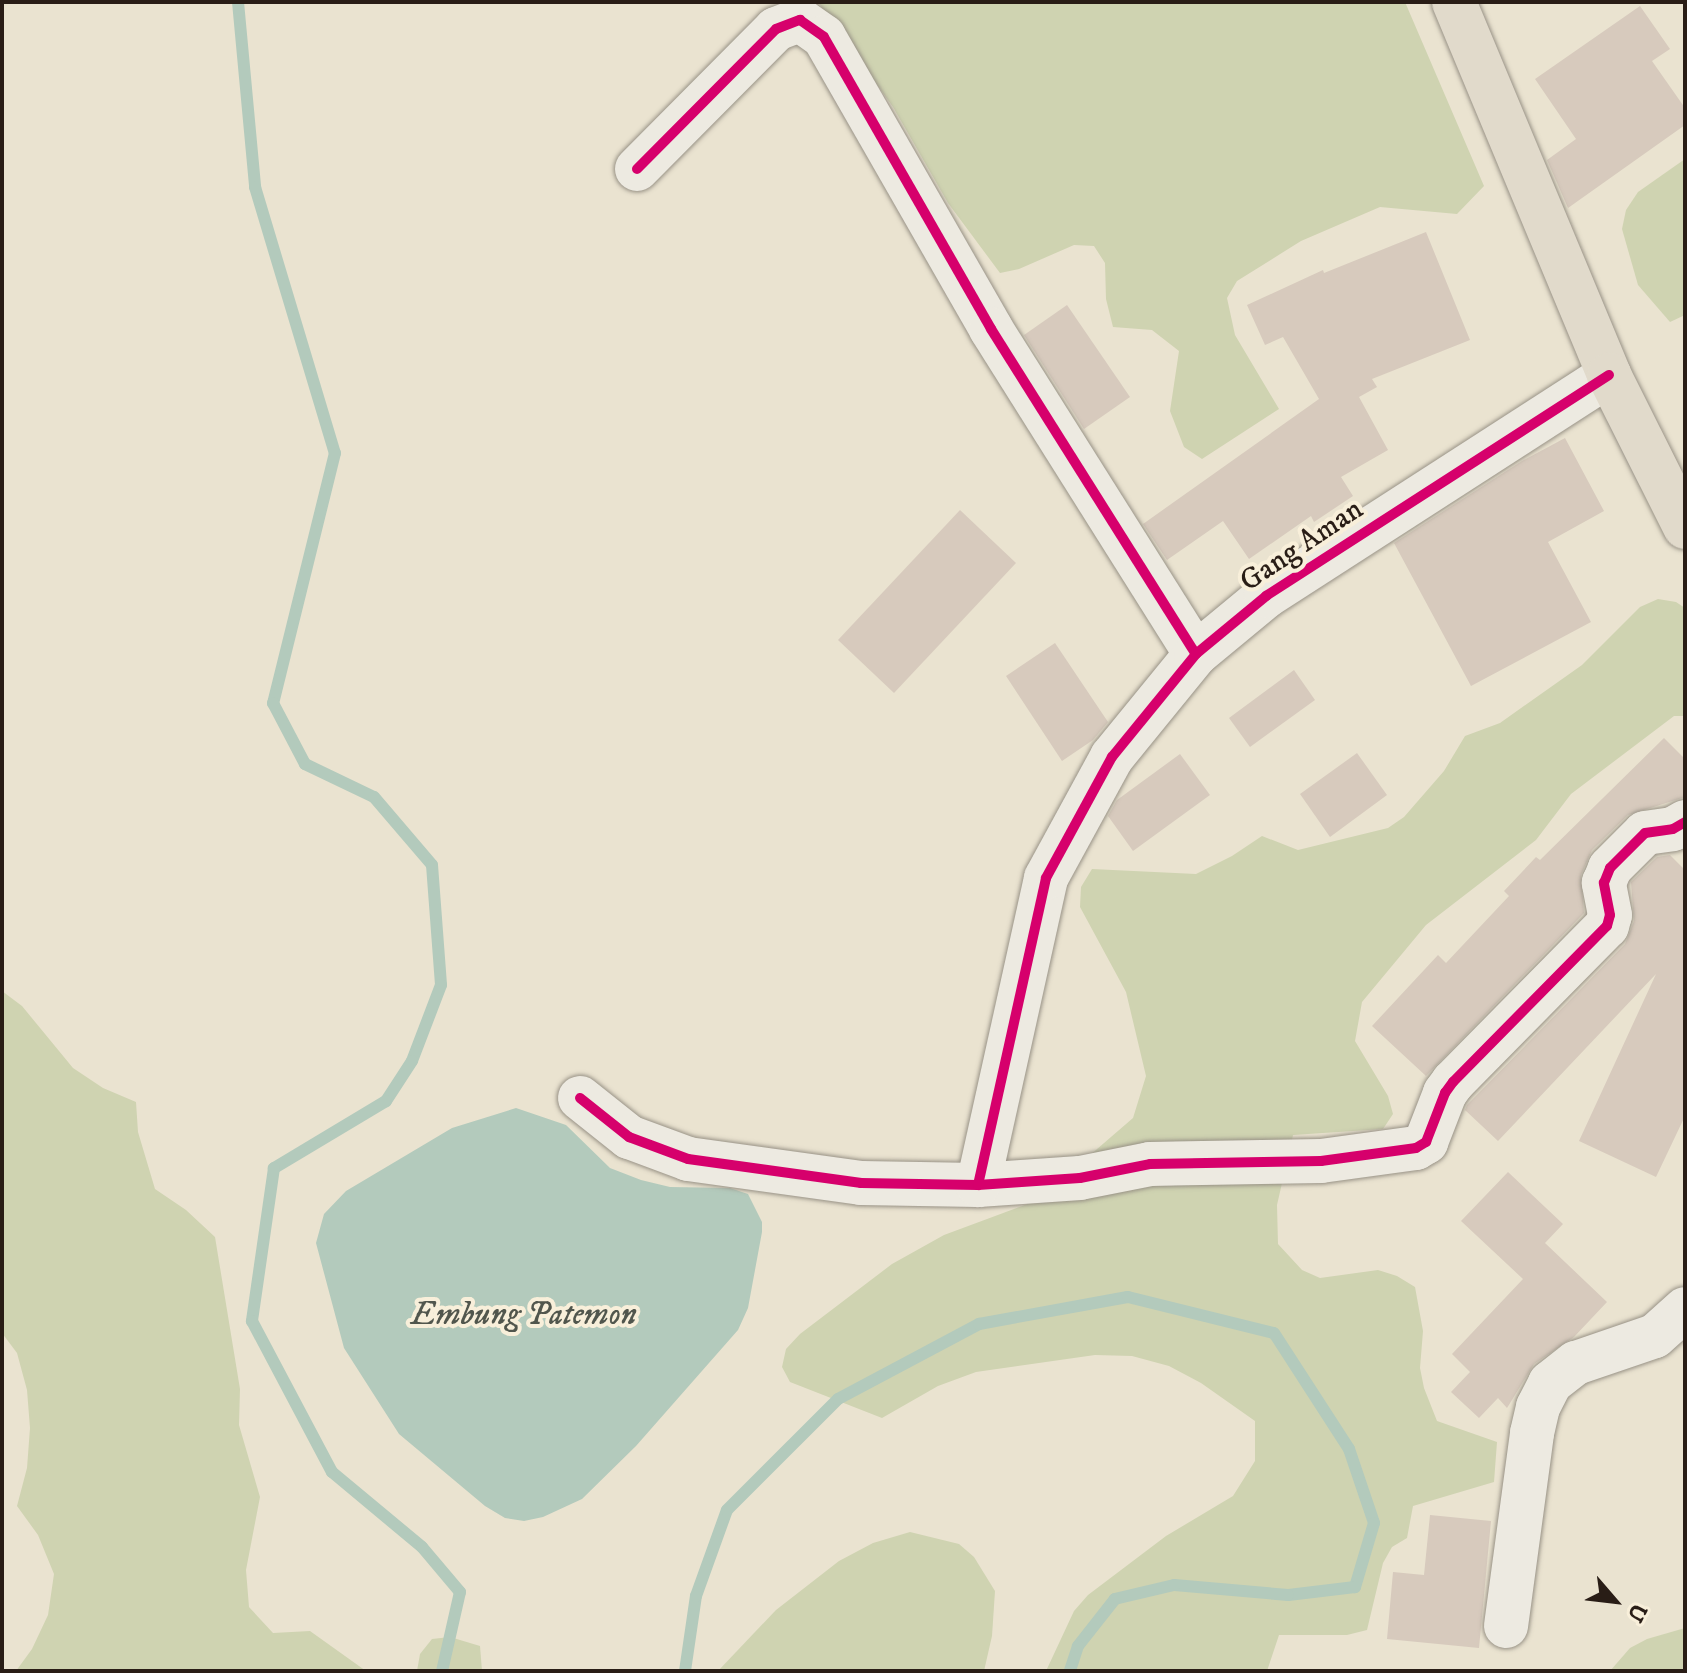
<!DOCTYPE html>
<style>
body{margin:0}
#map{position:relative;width:1687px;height:1673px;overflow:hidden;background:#eae3d0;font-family:"IM FELL DW Pica",serif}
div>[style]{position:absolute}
.green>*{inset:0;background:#cfd3b1}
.water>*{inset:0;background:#b3cabc}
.stream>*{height:12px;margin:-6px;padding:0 6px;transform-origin:6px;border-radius:6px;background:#b3cabc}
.building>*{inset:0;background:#d7cabd}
.roads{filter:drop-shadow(0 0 2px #989286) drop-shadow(0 0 2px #989286)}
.minor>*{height:44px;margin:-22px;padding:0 22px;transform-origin:22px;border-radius:22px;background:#edeae1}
.major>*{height:44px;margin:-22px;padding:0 22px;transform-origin:22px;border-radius:22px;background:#e1dacb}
.cycleway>*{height:10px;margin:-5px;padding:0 5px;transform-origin:5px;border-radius:5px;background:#d6006c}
span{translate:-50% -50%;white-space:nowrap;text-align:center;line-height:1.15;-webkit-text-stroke:8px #f8efda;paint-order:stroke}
.street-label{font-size:30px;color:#291d16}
.water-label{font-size:32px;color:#51564d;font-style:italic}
.frame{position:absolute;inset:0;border:4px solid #291d16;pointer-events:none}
.north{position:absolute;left:1575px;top:1561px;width:80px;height:80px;-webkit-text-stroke:6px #f8efda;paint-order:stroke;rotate:118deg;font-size:22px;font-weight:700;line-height:32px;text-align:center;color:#291d16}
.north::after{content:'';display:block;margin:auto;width:28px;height:36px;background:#291d16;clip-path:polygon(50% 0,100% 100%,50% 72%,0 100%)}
</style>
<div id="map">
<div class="green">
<div style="clip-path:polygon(818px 2px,1405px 2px,1484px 186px,1457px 214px,1380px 207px,1301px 241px,1237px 281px,1227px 298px,1235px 335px,1279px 409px,1202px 459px,1184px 447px,1170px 411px,1179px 351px,1152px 330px,1113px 327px,1106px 299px,1105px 263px,1094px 246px,1074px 245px,1019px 269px,1000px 273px,948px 203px,893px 107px)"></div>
<div style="clip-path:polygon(1685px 159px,1685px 315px,1670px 322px,1638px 285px,1622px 229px,1626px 210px,1638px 192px)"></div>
<div style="clip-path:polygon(1658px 599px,1676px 602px,1685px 608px,1685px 716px,1674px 716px,1571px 794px,1536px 840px,1426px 925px,1362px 1002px,1355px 1041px,1388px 1096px,1393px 1114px,1383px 1129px,1293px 1135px,1277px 1205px,1278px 1244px,1302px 1270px,1320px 1278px,1378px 1270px,1397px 1276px,1415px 1287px,1423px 1331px,1420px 1368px,1424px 1388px,1437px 1421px,1497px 1442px,1494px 1482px,1413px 1506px,1407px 1538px,1392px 1547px,1383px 1563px,1367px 1630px,1347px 1635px,1279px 1635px,1267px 1671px,1046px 1671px,1074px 1611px,1088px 1595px,1166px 1536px,1233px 1496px,1255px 1461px,1255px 1421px,1201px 1383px,1169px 1366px,1132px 1356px,1095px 1355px,976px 1372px,938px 1386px,882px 1418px,790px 1382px,782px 1367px,786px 1349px,800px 1334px,892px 1264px,944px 1235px,1038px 1200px,1133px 1118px,1146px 1076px,1126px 992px,1080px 907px,1081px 887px,1092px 869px,1196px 874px,1232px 856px,1262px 836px,1298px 850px,1388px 828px,1404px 817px,1444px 771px,1465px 736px,1500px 723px,1582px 665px,1640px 607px)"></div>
<div style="clip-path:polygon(2px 991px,22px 1006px,73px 1068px,103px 1088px,136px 1102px,138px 1132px,155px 1189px,186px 1210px,215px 1237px,240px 1389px,239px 1425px,260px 1497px,246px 1570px,249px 1607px,273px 1633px,310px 1631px,366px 1671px,16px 1671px,32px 1649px,48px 1615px,54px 1574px,38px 1535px,17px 1506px,27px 1468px,30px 1428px,27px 1390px,17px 1353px,2px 1333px)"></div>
<div style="clip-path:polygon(910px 1532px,959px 1544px,974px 1557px,995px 1591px,992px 1636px,984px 1671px,718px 1671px,776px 1610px,839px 1561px,873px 1543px)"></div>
<div style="clip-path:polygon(1685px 1628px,1685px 1671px,1610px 1671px,1630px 1648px,1647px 1639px)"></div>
<div style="clip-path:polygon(450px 1637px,480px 1646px,482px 1671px,417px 1671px,420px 1654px,432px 1639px)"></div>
</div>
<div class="water">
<div style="clip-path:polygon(516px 1108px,566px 1125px,610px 1168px,641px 1180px,670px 1187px,730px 1188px,748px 1194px,762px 1222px,762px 1232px,748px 1308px,738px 1330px,636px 1446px,582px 1499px,543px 1517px,524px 1521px,505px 1518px,485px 1506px,399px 1434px,344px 1348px,316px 1243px,324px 1214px,346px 1191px,452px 1128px)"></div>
</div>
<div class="stream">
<div style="left:238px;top:2px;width:186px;rotate:84.7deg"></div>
<div style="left:255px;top:187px;width:278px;rotate:73.3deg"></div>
<div style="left:335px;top:453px;width:258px;rotate:103.9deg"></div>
<div style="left:273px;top:703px;width:69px;rotate:62.3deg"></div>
<div style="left:305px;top:764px;width:76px;rotate:25.6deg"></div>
<div style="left:374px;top:797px;width:89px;rotate:49.5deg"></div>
<div style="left:432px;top:865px;width:120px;rotate:85.7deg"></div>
<div style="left:441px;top:985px;width:81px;rotate:110.9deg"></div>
<div style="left:412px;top:1061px;width:48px;rotate:123deg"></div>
<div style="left:386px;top:1101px;width:131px;rotate:149.1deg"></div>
<div style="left:274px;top:1168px;width:155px;rotate:98.2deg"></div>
<div style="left:252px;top:1321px;width:171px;rotate:62.1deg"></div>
<div style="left:332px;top:1472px;width:117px;rotate:39.8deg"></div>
<div style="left:422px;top:1547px;width:59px;rotate:49.8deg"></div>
<div style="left:460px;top:1592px;width:81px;rotate:102.8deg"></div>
<div style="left:685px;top:1671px;width:76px;rotate:-81.7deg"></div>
<div style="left:696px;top:1596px;width:91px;rotate:-70.2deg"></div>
<div style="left:727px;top:1510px;width:157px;rotate:-45deg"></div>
<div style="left:838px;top:1399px;width:160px;rotate:-28deg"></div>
<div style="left:979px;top:1324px;width:151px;rotate:-10.3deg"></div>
<div style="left:1128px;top:1297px;width:150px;rotate:13.9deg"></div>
<div style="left:1274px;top:1333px;width:138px;rotate:57.1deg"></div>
<div style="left:1349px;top:1449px;width:78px;rotate:71.3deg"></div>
<div style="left:1374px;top:1523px;width:67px;rotate:106.5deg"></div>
<div style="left:1355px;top:1587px;width:67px;rotate:173.2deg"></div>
<div style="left:1288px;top:1595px;width:114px;rotate:-175deg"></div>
<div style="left:1174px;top:1585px;width:61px;rotate:166.7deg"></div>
<div style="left:1115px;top:1599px;width:60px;rotate:128.2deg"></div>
<div style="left:1078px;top:1646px;width:26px;rotate:108deg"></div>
</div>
<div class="building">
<div style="clip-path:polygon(1640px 6px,1670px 49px,1652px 61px,1685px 108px,1685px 125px,1568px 208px,1547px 160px,1576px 139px,1535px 79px)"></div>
<div style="clip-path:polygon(1426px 232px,1470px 340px,1372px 379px,1377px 387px,1359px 397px,1388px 450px,1341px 477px,1353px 496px,1314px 522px,1311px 516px,1249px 559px,1223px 521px,1167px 560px,1143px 524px,1319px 399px,1283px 337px,1265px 345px,1247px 305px,1323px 270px,1324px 273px)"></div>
<div style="clip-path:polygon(1067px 305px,1130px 397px,1084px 429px,1024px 335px)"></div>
<div style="clip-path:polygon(1565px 438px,1604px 511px,1548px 542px,1591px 622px,1471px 686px,1394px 543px,1522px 461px)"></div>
<div style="clip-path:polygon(960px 510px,1016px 563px,894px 693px,838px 640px)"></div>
<div style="clip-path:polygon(1055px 643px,1108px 722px,1093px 740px,1062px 761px,1006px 676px)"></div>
<div style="clip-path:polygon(1294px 670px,1315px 700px,1250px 747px,1229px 718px)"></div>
<div style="clip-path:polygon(1664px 738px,1685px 759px,1685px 797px,1628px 815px,1592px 850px,1581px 875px,1584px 913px,1426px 1076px,1372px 1026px,1438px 955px,1446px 963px,1509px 896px,1504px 891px,1536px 857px,1540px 860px)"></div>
<div style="clip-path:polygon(1357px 753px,1387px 795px,1330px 837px,1300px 794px)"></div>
<div style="clip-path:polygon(1180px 754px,1210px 795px,1133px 851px,1108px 816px,1117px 800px)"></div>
<div style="clip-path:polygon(1670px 855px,1685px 870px,1685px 1116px,1656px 1177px,1579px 1141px,1656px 974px,1498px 1141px,1465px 1110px,1467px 1105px,1625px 944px,1634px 921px,1631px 882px,1657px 857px)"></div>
<div style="clip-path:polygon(1508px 1172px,1563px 1224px,1545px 1243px,1607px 1302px,1574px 1337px,1534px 1364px,1507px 1408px,1498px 1398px,1479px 1418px,1451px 1392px,1470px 1372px,1452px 1354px,1523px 1279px,1461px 1221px)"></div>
<div style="clip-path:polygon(1430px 1515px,1491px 1521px,1479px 1648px,1387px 1639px,1393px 1572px,1424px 1575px)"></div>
</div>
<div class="roads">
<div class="minor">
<div style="left:637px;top:169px;width:197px;rotate:-45.2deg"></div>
<div style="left:776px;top:29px;width:26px;rotate:-21deg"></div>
<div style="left:800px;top:20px;width:29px;rotate:35deg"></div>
<div style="left:824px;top:37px;width:336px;rotate:60.2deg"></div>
<div style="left:991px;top:329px;width:384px;rotate:57.8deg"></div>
<div style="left:580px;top:1098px;width:63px;rotate:38.5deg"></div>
<div style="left:629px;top:1137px;width:63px;rotate:20.4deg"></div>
<div style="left:688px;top:1159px;width:175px;rotate:7.9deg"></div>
<div style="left:861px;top:1183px;width:117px;rotate:1deg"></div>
<div style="left:978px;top:1185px;width:102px;rotate:-3.9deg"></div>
<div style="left:1080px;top:1178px;width:71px;rotate:-11.3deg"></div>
<div style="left:1150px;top:1164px;width:171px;rotate:-1deg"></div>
<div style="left:1321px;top:1161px;width:96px;rotate:-7.8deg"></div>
<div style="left:1416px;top:1148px;width:12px;rotate:-31deg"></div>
<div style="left:1426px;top:1142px;width:53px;rotate:-68.8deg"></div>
<div style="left:1445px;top:1093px;width:14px;rotate:-54deg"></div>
<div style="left:1453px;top:1082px;width:219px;rotate:-45.4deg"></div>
<div style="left:1607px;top:926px;width:11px;rotate:-75deg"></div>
<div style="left:1610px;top:915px;width:33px;rotate:-101deg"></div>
<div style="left:1604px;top:883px;width:16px;rotate:-68deg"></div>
<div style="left:1610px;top:868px;width:49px;rotate:-45deg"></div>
<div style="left:1645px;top:833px;width:28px;rotate:-8deg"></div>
<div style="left:1673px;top:829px;width:14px;rotate:-30deg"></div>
<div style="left:978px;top:1185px;width:314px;rotate:-77.5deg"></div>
<div style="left:1046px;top:878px;width:138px;rotate:-61.4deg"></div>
<div style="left:1112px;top:757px;width:133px;rotate:-50.8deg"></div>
<div style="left:1196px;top:654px;width:91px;rotate:-39.6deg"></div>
<div style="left:1266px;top:596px;width:408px;rotate:-32.8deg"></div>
<div style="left:1506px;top:1626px;width:195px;rotate:-82.3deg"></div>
<div style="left:1532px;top:1433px;width:27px;rotate:-77deg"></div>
<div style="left:1538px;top:1407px;width:27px;rotate:-63deg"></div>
<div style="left:1550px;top:1383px;width:33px;rotate:-38deg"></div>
<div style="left:1576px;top:1363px;width:83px;rotate:-18.9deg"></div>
<div style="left:1655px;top:1336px;width:40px;rotate:-42deg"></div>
</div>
<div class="major">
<div style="left:1454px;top:2px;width:404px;rotate:67.4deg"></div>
<div style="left:1609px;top:375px;width:170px;rotate:63.4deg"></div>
</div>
</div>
<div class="cycleway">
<div style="left:637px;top:169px;width:197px;rotate:-45.2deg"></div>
<div style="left:776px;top:29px;width:26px;rotate:-21deg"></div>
<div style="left:800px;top:20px;width:29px;rotate:35deg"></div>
<div style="left:824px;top:37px;width:336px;rotate:60.2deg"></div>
<div style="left:991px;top:329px;width:384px;rotate:57.8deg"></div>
<div style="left:580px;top:1098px;width:63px;rotate:38.5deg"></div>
<div style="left:629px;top:1137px;width:63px;rotate:20.4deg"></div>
<div style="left:688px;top:1159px;width:175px;rotate:7.9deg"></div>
<div style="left:861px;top:1183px;width:117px;rotate:1deg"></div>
<div style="left:978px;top:1185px;width:102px;rotate:-3.9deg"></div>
<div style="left:1080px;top:1178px;width:71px;rotate:-11.3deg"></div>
<div style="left:1150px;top:1164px;width:171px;rotate:-1deg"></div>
<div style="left:1321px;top:1161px;width:96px;rotate:-7.8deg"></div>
<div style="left:1416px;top:1148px;width:12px;rotate:-31deg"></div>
<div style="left:1426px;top:1142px;width:53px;rotate:-68.8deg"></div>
<div style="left:1445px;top:1093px;width:14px;rotate:-54deg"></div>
<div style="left:1453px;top:1082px;width:219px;rotate:-45.4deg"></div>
<div style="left:1607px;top:926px;width:11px;rotate:-75deg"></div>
<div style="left:1610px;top:915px;width:33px;rotate:-101deg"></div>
<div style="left:1604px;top:883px;width:16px;rotate:-68deg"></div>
<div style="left:1610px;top:868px;width:49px;rotate:-45deg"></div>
<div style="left:1645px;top:833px;width:28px;rotate:-8deg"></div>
<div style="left:1673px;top:829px;width:14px;rotate:-30deg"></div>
<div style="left:978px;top:1185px;width:314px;rotate:-77.5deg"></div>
<div style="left:1046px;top:878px;width:138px;rotate:-61.4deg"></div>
<div style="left:1112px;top:757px;width:133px;rotate:-50.8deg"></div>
<div style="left:1196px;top:654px;width:91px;rotate:-39.6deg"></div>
<div style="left:1266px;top:596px;width:408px;rotate:-32.8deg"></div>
</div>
<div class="street-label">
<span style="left:1302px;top:546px;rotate:-34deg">Gang Aman</span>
</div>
<div class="water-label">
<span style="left:524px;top:1315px">Embung Patemon</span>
</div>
<div class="frame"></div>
<div class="north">U</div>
</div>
